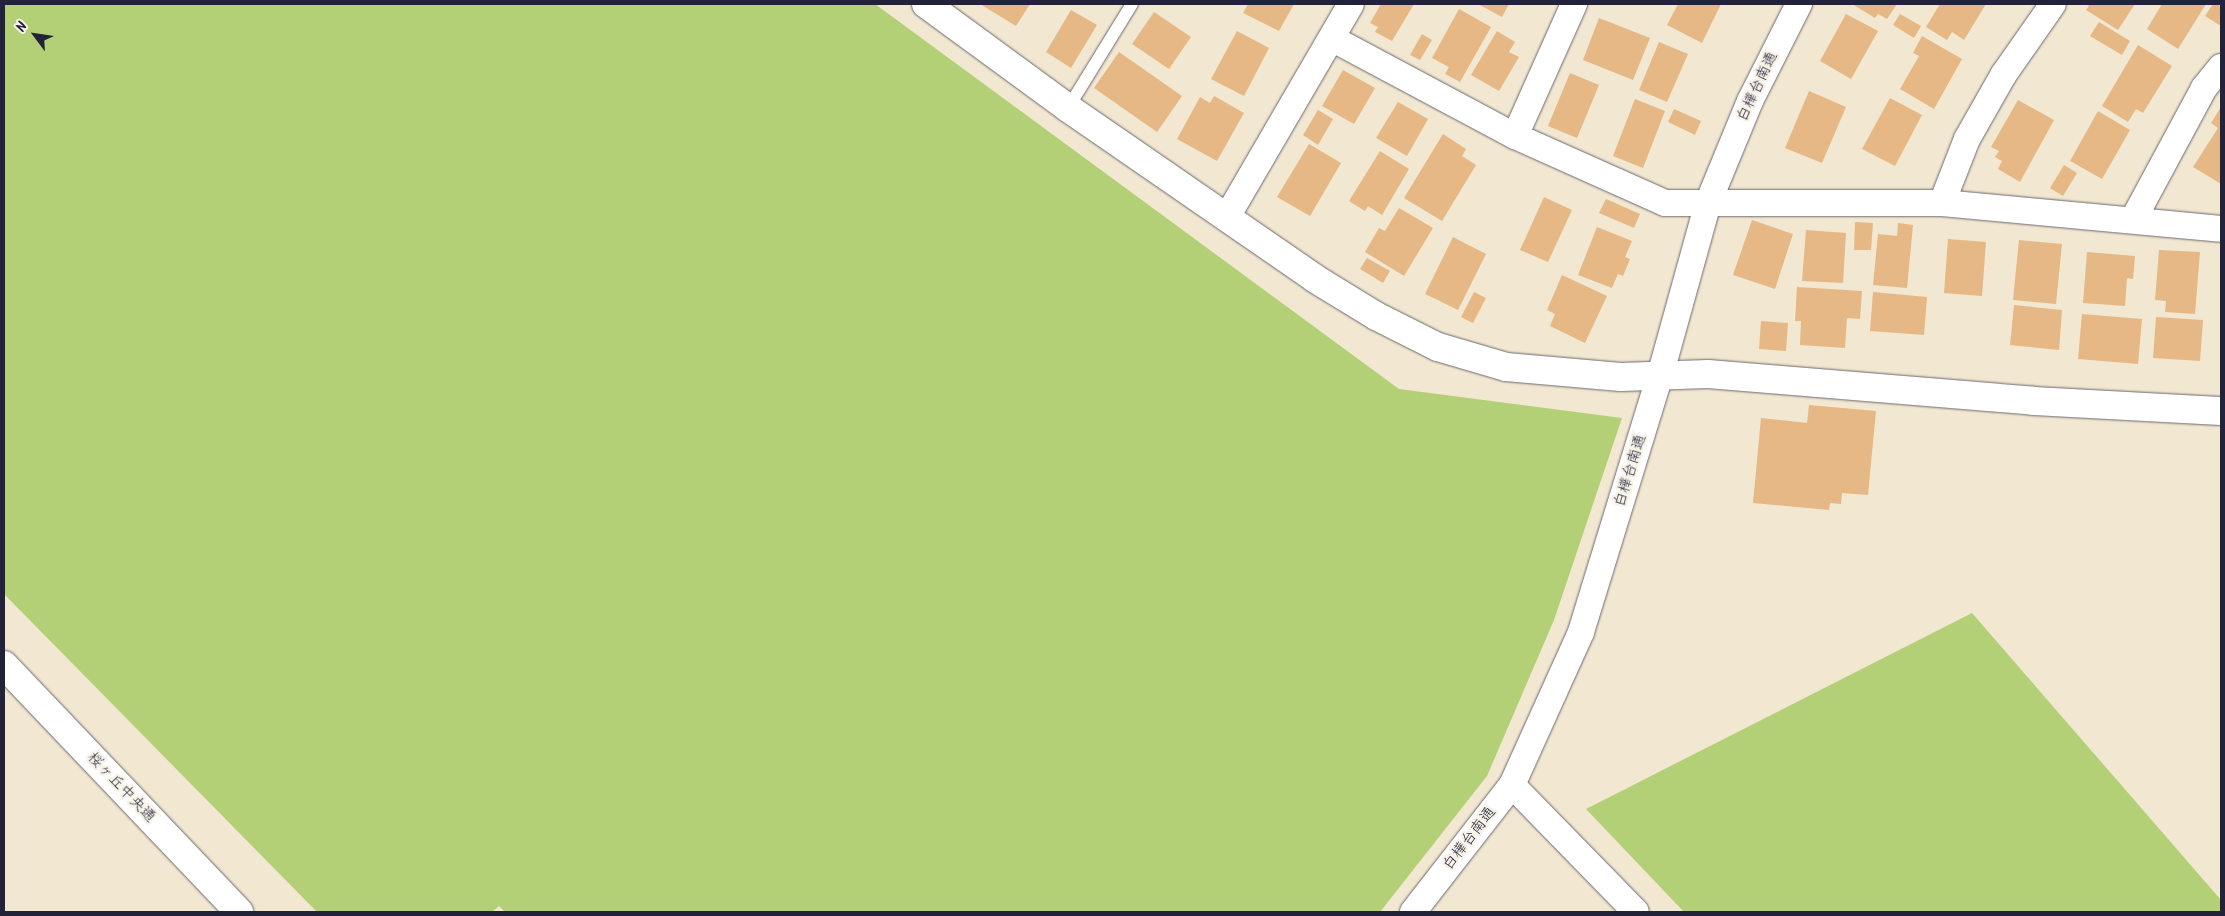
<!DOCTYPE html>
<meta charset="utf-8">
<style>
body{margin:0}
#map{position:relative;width:2225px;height:916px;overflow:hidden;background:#f2e7d0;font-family:Kalam,"Klee One",sans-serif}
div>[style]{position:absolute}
.green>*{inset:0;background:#b3d077}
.building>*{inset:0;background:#e6b885}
.roads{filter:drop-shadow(0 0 1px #6b676f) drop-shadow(0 0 1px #6b676f)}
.service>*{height:12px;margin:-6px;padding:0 6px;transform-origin:6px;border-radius:6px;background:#fff}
.minor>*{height:26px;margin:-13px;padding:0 13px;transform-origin:13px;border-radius:13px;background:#fff}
.tertiary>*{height:28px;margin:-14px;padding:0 14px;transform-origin:14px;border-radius:14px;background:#fff}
span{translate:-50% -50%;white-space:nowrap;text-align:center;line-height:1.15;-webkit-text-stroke:5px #f7f3e8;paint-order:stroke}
.street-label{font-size:15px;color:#22223b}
.frame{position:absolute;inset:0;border:5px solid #22223b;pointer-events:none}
.north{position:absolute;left:10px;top:10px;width:50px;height:50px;-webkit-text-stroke:4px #f7f3e8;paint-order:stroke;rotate:301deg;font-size:14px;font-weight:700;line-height:20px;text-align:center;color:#22223b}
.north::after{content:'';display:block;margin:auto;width:18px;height:22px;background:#22223b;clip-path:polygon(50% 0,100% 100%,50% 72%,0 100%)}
</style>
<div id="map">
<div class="green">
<div style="clip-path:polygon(4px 4px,875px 4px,1399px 389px,1622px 418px,1554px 620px,1487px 776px,1380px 912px,505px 912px,499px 906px,492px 912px,317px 912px,4px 594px)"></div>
<div style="clip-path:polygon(1972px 613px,2221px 900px,2221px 912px,1684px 912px,1586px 809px)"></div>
</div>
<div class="building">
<div style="clip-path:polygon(980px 4px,1030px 4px,1016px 26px)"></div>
<div style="clip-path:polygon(1248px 4px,1294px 4px,1279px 31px,1243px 13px)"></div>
<div style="clip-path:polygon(1381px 4px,1414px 4px,1392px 41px,1375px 32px,1378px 27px,1370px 23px)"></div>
<div style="clip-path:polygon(1478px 4px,1509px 4px,1502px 17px)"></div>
<div style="clip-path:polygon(1678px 4px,1721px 4px,1702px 43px,1667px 25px)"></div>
<div style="clip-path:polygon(1852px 4px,1897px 4px,1887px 19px,1878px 14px,1875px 18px)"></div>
<div style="clip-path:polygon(1940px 4px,1986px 4px,1964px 40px,1952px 32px,1947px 40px,1926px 27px)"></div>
<div style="clip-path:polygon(2086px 4px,2135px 4px,2118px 30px,2086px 10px,2089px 6px)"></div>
<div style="clip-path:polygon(2162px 4px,2206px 4px,2178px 49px,2147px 29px)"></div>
<div style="clip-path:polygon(2213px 4px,2221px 6px,2221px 26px,2205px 16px)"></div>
<div style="clip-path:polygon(1459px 9px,1491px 27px,1460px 82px,1445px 74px,1449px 67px,1432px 58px)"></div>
<div style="clip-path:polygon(1071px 10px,1097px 25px,1071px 68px,1046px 52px)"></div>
<div style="clip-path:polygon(1154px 12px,1191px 37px,1169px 69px,1132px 44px)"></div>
<div style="clip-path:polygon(1846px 14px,1878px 31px,1851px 79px,1820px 61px)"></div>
<div style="clip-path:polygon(1900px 14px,1921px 26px,1914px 38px,1893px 25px)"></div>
<div style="clip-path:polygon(1599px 18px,1650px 38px,1633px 80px,1583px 60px)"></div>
<div style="clip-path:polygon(2099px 22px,2130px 41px,2122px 55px,2090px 36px)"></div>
<div style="clip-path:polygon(1237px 31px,1269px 48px,1244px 96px,1211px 79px)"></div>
<div style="clip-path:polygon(1497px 31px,1515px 42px,1509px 52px,1519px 57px,1499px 91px,1471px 75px)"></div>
<div style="clip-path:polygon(1422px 34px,1432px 40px,1420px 60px,1410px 55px)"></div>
<div style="clip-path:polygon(1922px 36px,1962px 59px,1934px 109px,1900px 89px,1919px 56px,1913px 53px)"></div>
<div style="clip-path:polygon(1659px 42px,1688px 54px,1667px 102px,1639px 90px)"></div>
<div style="clip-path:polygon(2138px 45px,2172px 66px,2143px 113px,2136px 109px,2128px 122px,2102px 106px)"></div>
<div style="clip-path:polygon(1119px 52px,1182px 96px,1157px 132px,1094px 88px)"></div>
<div style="clip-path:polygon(1343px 70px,1375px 88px,1354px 124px,1322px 106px)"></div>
<div style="clip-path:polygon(1570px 73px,1599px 85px,1577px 138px,1548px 126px)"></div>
<div style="clip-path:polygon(1809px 91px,1846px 107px,1822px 163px,1785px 148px)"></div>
<div style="clip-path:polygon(1214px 96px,1244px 113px,1217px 161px,1177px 139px,1200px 97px,1210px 103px)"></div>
<div style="clip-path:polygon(1890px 98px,1922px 115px,1895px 166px,1862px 149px)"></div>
<div style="clip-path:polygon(1635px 99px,1665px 111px,1643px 168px,1613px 156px)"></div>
<div style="clip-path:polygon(2018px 100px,2054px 120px,2020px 182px,1998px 169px,2002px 161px,1995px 157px,1999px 151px,1991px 147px)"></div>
<div style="clip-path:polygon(1398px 102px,1428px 119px,1407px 156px,1376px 138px)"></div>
<div style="clip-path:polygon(2221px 107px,2221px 184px,2193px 167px,2218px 128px,2211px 123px)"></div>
<div style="clip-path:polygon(1674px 109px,1701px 121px,1695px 135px,1668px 122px)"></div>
<div style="clip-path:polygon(1318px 110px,1333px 119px,1318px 145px,1303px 135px)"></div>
<div style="clip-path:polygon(2098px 111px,2130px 130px,2102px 179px,2070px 161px)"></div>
<div style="clip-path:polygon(1443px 134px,1466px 149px,1462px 156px,1476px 165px,1442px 221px,1404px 198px)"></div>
<div style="clip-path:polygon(1309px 144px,1341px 163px,1310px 216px,1277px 197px)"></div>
<div style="clip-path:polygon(1380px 151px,1409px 169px,1382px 215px,1368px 206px,1365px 211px,1349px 201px)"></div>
<div style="clip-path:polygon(2064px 165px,2077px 173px,2063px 196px,2050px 188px)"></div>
<div style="clip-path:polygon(1544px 197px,1572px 210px,1548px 262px,1520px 250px)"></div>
<div style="clip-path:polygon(1606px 199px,1640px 214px,1634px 228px,1599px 213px)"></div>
<div style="clip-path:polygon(1399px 208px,1433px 228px,1404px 276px,1365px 252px,1379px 228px,1385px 231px)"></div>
<div style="clip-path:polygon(1752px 220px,1793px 234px,1775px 289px,1733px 275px)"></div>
<div style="clip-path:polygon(1855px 222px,1873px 223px,1871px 250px,1854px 250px)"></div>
<div style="clip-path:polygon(1898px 223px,1913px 225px,1907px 288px,1873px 285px,1878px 234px,1897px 236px)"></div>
<div style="clip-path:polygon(1597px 227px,1632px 241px,1625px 257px,1630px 259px,1623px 276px,1618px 274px,1612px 288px,1578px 275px)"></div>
<div style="clip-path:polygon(1806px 230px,1846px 233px,1843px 283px,1802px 281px)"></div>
<div style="clip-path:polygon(1453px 237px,1486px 254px,1458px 310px,1425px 294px)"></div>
<div style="clip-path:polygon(1948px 239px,1986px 242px,1982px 296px,1944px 293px)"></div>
<div style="clip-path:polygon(2019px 240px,2062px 244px,2056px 304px,2013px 300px)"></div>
<div style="clip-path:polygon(2159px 250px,2200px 252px,2195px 314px,2165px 312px,2166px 301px,2155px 300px)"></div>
<div style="clip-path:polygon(2087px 252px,2135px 256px,2133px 279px,2127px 278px,2125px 306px,2083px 303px)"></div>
<div style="clip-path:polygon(1367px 258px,1390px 271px,1383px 283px,1360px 269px)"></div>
<div style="clip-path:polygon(1562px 275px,1607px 296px,1585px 343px,1550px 326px,1555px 314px,1547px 310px)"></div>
<div style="clip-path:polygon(1797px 287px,1862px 291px,1860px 319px,1847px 318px,1845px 348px,1800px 345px,1801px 321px,1795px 321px)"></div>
<div style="clip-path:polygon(1474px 292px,1486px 298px,1473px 323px,1461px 317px)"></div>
<div style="clip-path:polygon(1873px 292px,1927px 297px,1924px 335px,1870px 331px)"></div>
<div style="clip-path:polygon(2014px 305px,2062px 310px,2059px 350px,2010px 345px)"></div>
<div style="clip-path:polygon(2082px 314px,2142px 319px,2138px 364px,2078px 359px)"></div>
<div style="clip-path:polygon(2156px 317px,2203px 320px,2200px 361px,2153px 358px)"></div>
<div style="clip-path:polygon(1761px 321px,1788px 323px,1786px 351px,1759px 349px)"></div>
<div style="clip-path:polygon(1809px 405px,1876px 411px,1868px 495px,1842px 493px,1841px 504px,1830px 503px,1829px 510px,1753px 503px,1761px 418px,1807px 423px)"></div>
</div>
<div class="roads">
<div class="service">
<div style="left:1068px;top:108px;width:122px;rotate:-58.4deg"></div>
</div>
<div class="minor">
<div style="left:1333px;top:39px;width:206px;rotate:28.1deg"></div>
<div style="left:1515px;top:136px;width:164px;rotate:24.1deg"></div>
<div style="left:1665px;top:203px;width:277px"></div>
<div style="left:1942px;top:203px;width:280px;rotate:5.3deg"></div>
<div style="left:1515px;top:136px;width:145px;rotate:-65.9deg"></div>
<div style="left:1942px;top:203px;width:69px;rotate:-68.7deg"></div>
<div style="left:1967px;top:139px;width:75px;rotate:-60.4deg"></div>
<div style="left:2004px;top:74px;width:85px;rotate:-55deg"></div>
<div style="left:1227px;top:217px;width:246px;rotate:-59.8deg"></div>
<div style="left:2133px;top:220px;width:150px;rotate:-61.7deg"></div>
<div style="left:2204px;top:88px;width:27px;rotate:-51deg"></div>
<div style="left:1512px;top:785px;width:177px;rotate:45.7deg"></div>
<div style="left:1413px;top:912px;width:161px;rotate:-52.1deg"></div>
<div style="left:1512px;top:785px;width:168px;rotate:-65.7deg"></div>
<div style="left:1581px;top:632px;width:268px;rotate:-72.9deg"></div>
<div style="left:1660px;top:376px;width:180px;rotate:-74.5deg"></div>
<div style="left:1708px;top:203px;width:110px;rotate:-67.6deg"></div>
<div style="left:1750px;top:101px;width:109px;rotate:-63.2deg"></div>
</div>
<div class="tertiary">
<div style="left:926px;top:4px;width:176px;rotate:36.2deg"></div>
<div style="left:1068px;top:108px;width:299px;rotate:34.6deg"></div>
<div style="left:1314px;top:278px;width:73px;rotate:31.5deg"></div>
<div style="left:1376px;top:316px;width:69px;rotate:26.6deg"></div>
<div style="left:1438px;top:347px;width:71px;rotate:16.4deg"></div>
<div style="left:1506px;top:367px;width:115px;rotate:5deg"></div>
<div style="left:1621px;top:377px;width:87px;rotate:-2deg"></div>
<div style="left:1708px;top:374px;width:327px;rotate:4.7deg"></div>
<div style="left:2034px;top:401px;width:187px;rotate:3.1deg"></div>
<div style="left:4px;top:665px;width:341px;rotate:46.4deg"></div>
</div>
</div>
<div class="street-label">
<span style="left:1758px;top:87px;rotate:-65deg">白樺台南通</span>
<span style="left:1631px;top:471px;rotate:-73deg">白樺台南通</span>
<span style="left:121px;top:788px;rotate:46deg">桜ヶ丘中央通</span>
<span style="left:1470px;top:839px;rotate:-52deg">白樺台南通</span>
</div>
<div class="frame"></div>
<div class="north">N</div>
</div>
